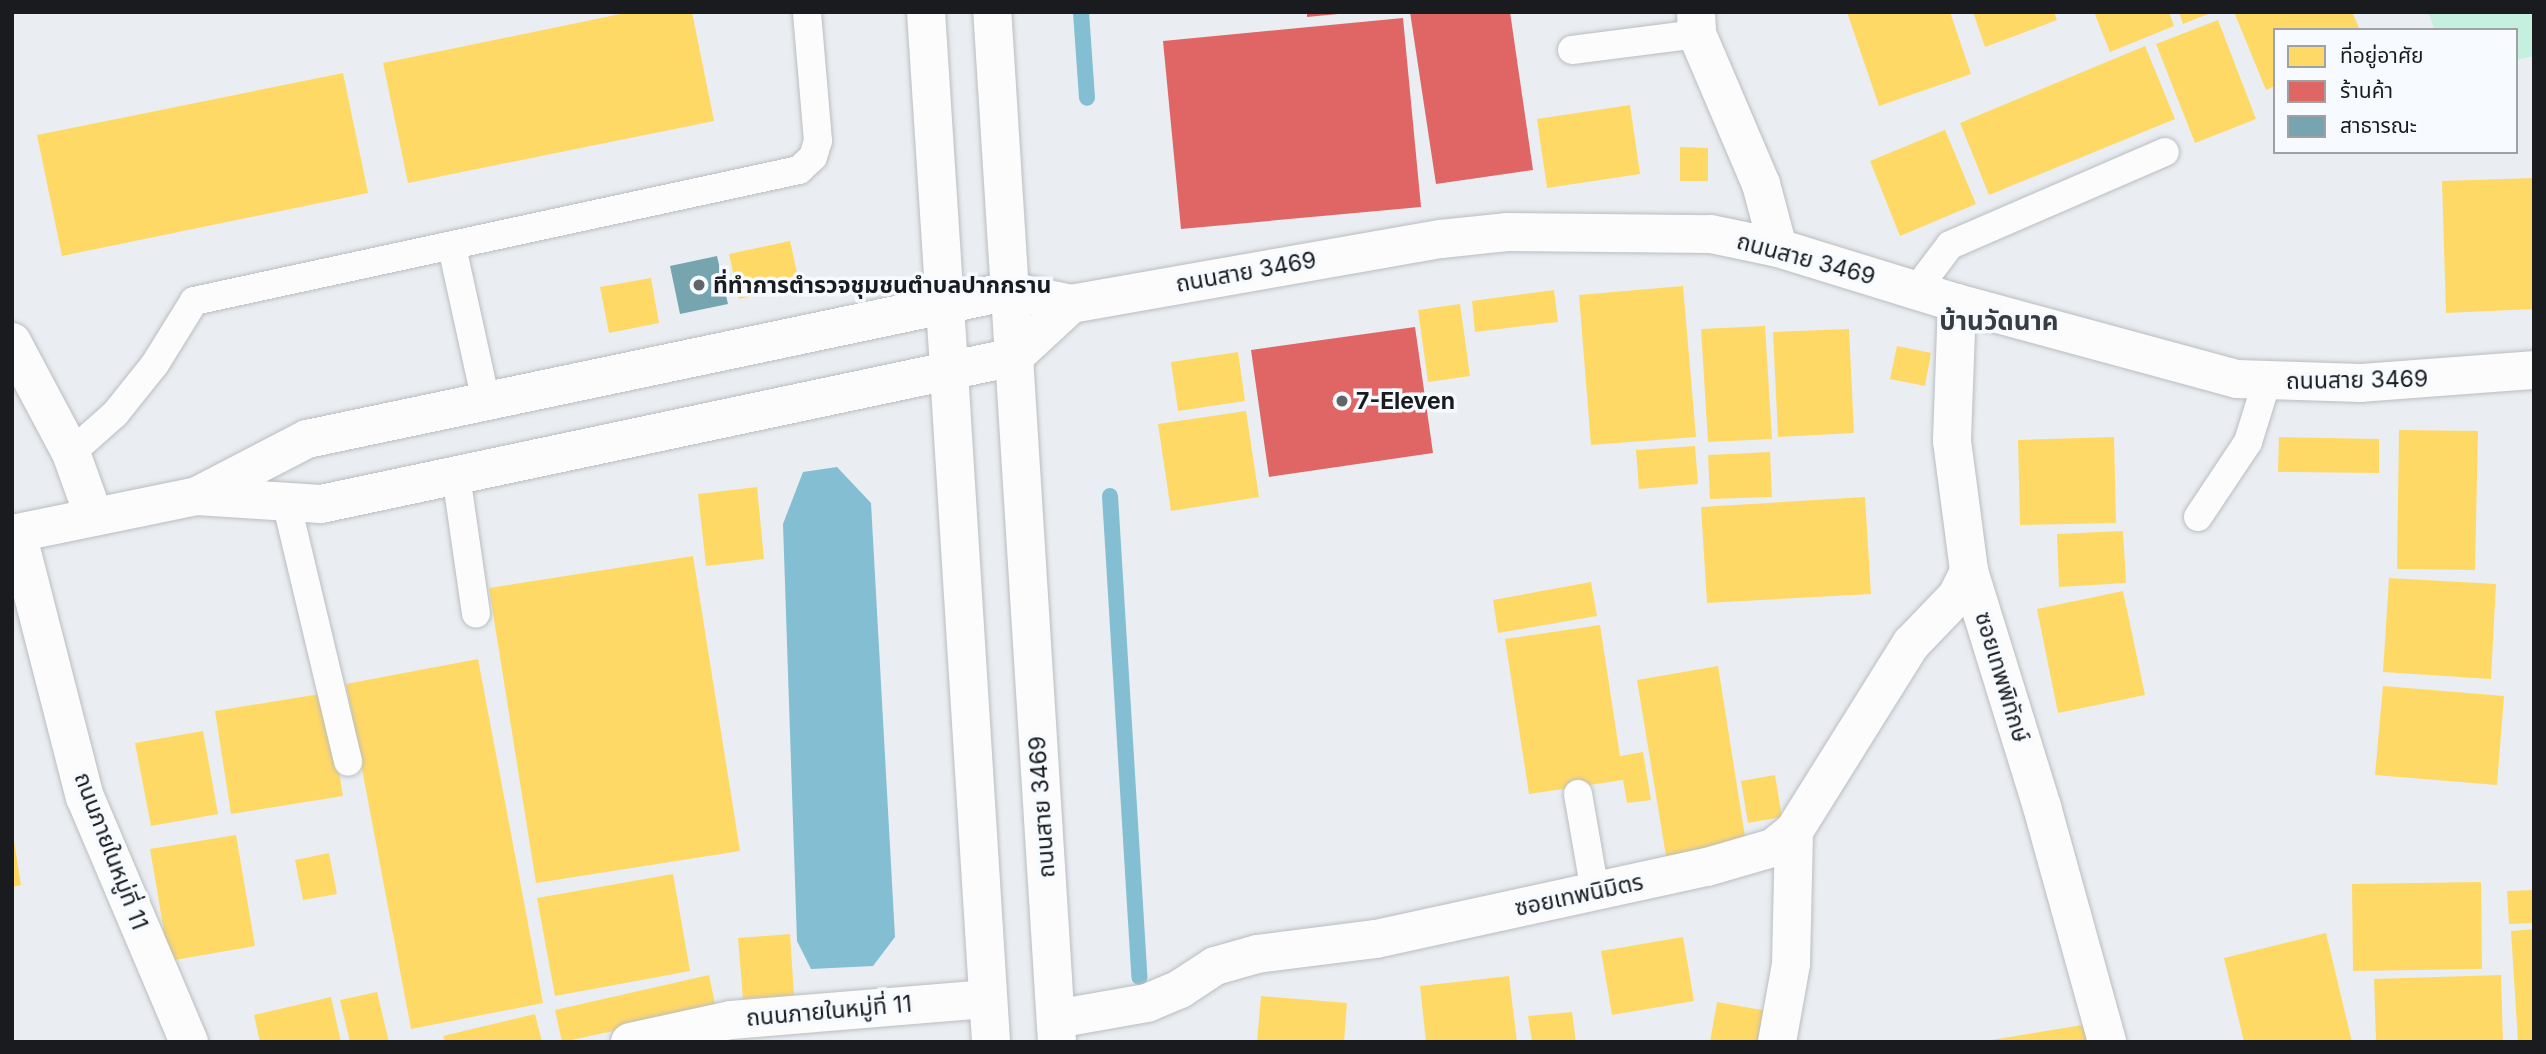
<!DOCTYPE html>
<meta charset="utf-8">
<style>
body{margin:0}
#map{position:relative;width:2546px;height:1054px;overflow:hidden;background:#eaeef2;font-family:Inter,"Noto Sans Thai",sans-serif}
div>[style]{position:absolute}
.green>*{inset:0;background:#c5f0df}
.water>*{inset:0;background:#83bed3}
.homes>*{inset:0;background:#ffd966}
.shops>*{inset:0;background:#e06666}
.public>*{inset:0;background:#76a5af}
.stream>*{height:16px;margin:-8px;padding:0 8px;transform-origin:8px;border-radius:8px;background:#83bed3}
.roads{filter:drop-shadow(0 0 2px #babdc0) drop-shadow(0 0 2px #babdc0)}
.service>*{height:28px;margin:-14px;padding:0 14px;transform-origin:14px;border-radius:14px;background:#fcfcfd}
.minor>*{height:38px;margin:-19px;padding:0 19px;transform-origin:19px;border-radius:19px;background:#fcfcfd}
.tertiary>*{height:38px;margin:-19px;padding:0 19px;transform-origin:19px;border-radius:19px;background:#fcfcfd}
.secondary>*{height:38px;margin:-19px;padding:0 19px;transform-origin:19px;border-radius:19px;background:#fcfcfd}
.dots>*{width:19px;height:19px;translate:-50% -50%;box-sizing:border-box;border:4px solid #f7fbff;border-radius:50%}
span{translate:-50% -50%;white-space:nowrap;text-align:center;line-height:1.15;-webkit-text-stroke:7px #f7fbff;paint-order:stroke}
.street-label{font-size:23px;color:#191b1e}
.poi-label{font-size:23px;color:#191b1e;font-weight:700}
.left{translate:0 -50%;text-align:left}
.quarter-label{font-size:26px;color:#383d43;font-weight:700}
.frame{position:absolute;inset:0;border:14px solid #191b1e;pointer-events:none}
.legend{position:absolute;left:2273px;top:28px;width:245px;height:126px;box-sizing:border-box;background:#f7fbff;border:2px solid #9ea1a5;margin:0;padding:9px 12px;list-style:none;font-size:21px;color:#191b1e}
.legend li{display:flex;align-items:center;gap:14px;height:35px}
.legend b{width:35px;border:2px solid #9ea1a5}
</style>
<div id="map">
<div class="green">
<div style="clip-path:polygon(2428px 12px,2534px 12px,2534px 56px,2516px 60px,2516px 30px,2435px 30px)"></div>
</div>
<div class="water">
<div style="clip-path:polygon(837px 467px,871px 503px,895px 937px,873px 966px,811px 969px,797px 941px,783px 524px,803px 472px)"></div>
</div>
<div class="homes">
<div style="clip-path:polygon(630px 12px,692px 12px,714px 121px,408px 183px,383px 63px)"></div>
<div style="clip-path:polygon(1847px 12px,1950px 12px,1971px 74px,1879px 106px)"></div>
<div style="clip-path:polygon(1973px 12px,2054px 12px,2057px 20px,1985px 47px)"></div>
<div style="clip-path:polygon(2094px 12px,2169px 12px,2174px 26px,2110px 52px)"></div>
<div style="clip-path:polygon(2179px 12px,2213px 12px,2183px 24px)"></div>
<div style="clip-path:polygon(2234px 12px,2352px 12px,2360px 30px,2275px 30px,2275px 86px,2266px 90px)"></div>
<div style="clip-path:polygon(2218px 20px,2256px 119px,2195px 143px,2156px 44px)"></div>
<div style="clip-path:polygon(2145px 46px,2175px 119px,1989px 195px,1960px 123px)"></div>
<div style="clip-path:polygon(343px 73px,368px 193px,62px 256px,37px 135px)"></div>
<div style="clip-path:polygon(1630px 105px,1640px 174px,1547px 188px,1537px 119px)"></div>
<div style="clip-path:polygon(1945px 130px,1976px 204px,1900px 236px,1870px 161px)"></div>
<div style="clip-path:polygon(1680px 147px,1708px 148px,1708px 181px,1680px 181px)"></div>
<div style="clip-path:polygon(2534px 178px,2534px 309px,2446px 313px,2442px 181px)"></div>
<div style="clip-path:polygon(790px 241px,800px 286px,739px 299px,729px 254px)"></div>
<div style="clip-path:polygon(651px 278px,659px 323px,609px 333px,600px 287px)"></div>
<div style="clip-path:polygon(1683px 286px,1696px 437px,1591px 445px,1579px 295px)"></div>
<div style="clip-path:polygon(1554px 290px,1558px 322px,1475px 332px,1472px 301px)"></div>
<div style="clip-path:polygon(1460px 304px,1470px 376px,1428px 382px,1418px 310px)"></div>
<div style="clip-path:polygon(1765px 326px,1772px 439px,1708px 442px,1701px 329px)"></div>
<div style="clip-path:polygon(1849px 329px,1854px 433px,1778px 437px,1773px 332px)"></div>
<div style="clip-path:polygon(1897px 346px,1931px 353px,1925px 386px,1890px 379px)"></div>
<div style="clip-path:polygon(1238px 352px,1245px 401px,1178px 411px,1171px 362px)"></div>
<div style="clip-path:polygon(1246px 411px,1259px 497px,1171px 511px,1158px 424px)"></div>
<div style="clip-path:polygon(2399px 430px,2478px 431px,2475px 570px,2397px 569px)"></div>
<div style="clip-path:polygon(2114px 437px,2116px 523px,2020px 525px,2018px 440px)"></div>
<div style="clip-path:polygon(2279px 437px,2379px 439px,2379px 473px,2278px 472px)"></div>
<div style="clip-path:polygon(1695px 446px,1698px 484px,1639px 489px,1636px 450px)"></div>
<div style="clip-path:polygon(1770px 452px,1772px 497px,1710px 499px,1708px 455px)"></div>
<div style="clip-path:polygon(757px 487px,764px 559px,706px 566px,698px 494px)"></div>
<div style="clip-path:polygon(1865px 497px,1871px 594px,1707px 603px,1701px 507px)"></div>
<div style="clip-path:polygon(2123px 531px,2126px 583px,2059px 587px,2057px 534px)"></div>
<div style="clip-path:polygon(693px 556px,740px 851px,536px 883px,489px 588px)"></div>
<div style="clip-path:polygon(2389px 578px,2496px 584px,2491px 679px,2383px 672px)"></div>
<div style="clip-path:polygon(1591px 582px,1597px 616px,1498px 633px,1493px 600px)"></div>
<div style="clip-path:polygon(2123px 591px,2145px 695px,2058px 713px,2037px 609px)"></div>
<div style="clip-path:polygon(1600px 625px,1620px 756px,1643px 752px,1651px 800px,1627px 803px,1623px 780px,1529px 794px,1505px 639px)"></div>
<div style="clip-path:polygon(478px 659px,543px 1003px,411px 1029px,346px 684px)"></div>
<div style="clip-path:polygon(1718px 666px,1746px 843px,1666px 856px,1637px 680px)"></div>
<div style="clip-path:polygon(2383px 686px,2504px 696px,2497px 785px,2375px 775px)"></div>
<div style="clip-path:polygon(326px 693px,343px 796px,231px 814px,215px 711px)"></div>
<div style="clip-path:polygon(203px 731px,218px 814px,151px 826px,135px 743px)"></div>
<div style="clip-path:polygon(1775px 775px,1782px 817px,1748px 823px,1741px 781px)"></div>
<div style="clip-path:polygon(236px 835px,255px 946px,169px 961px,150px 849px)"></div>
<div style="clip-path:polygon(14px 841px,21px 885px,12px 887px,12px 842px)"></div>
<div style="clip-path:polygon(329px 853px,337px 894px,303px 900px,295px 860px)"></div>
<div style="clip-path:polygon(673px 874px,690px 971px,555px 996px,537px 898px)"></div>
<div style="clip-path:polygon(2481px 882px,2482px 969px,2353px 971px,2352px 884px)"></div>
<div style="clip-path:polygon(2534px 890px,2534px 923px,2509px 924px,2507px 891px)"></div>
<div style="clip-path:polygon(2534px 929px,2534px 1042px,2518px 1042px,2511px 931px)"></div>
<div style="clip-path:polygon(2326px 933px,2352px 1042px,2244px 1042px,2224px 958px)"></div>
<div style="clip-path:polygon(790px 934px,794px 995px,743px 999px,738px 938px)"></div>
<div style="clip-path:polygon(1683px 937px,1694px 1001px,1612px 1015px,1601px 951px)"></div>
<div style="clip-path:polygon(709px 975px,716px 1009px,562px 1042px,555px 1010px)"></div>
<div style="clip-path:polygon(2501px 975px,2503px 1042px,2376px 1042px,2374px 979px)"></div>
<div style="clip-path:polygon(1509px 976px,1517px 1042px,1426px 1042px,1420px 986px)"></div>
<div style="clip-path:polygon(377px 992px,389px 1042px,350px 1042px,340px 1000px)"></div>
<div style="clip-path:polygon(1261px 996px,1347px 1003px,1344px 1042px,1257px 1042px)"></div>
<div style="clip-path:polygon(331px 997px,341px 1042px,260px 1042px,254px 1015px)"></div>
<div style="clip-path:polygon(1717px 1002px,1778px 1013px,1773px 1042px,1710px 1042px)"></div>
<div style="clip-path:polygon(1572px 1012px,1576px 1042px,1532px 1042px,1528px 1016px)"></div>
<div style="clip-path:polygon(535px 1014px,542px 1042px,445px 1042px,443px 1036px)"></div>
<div style="clip-path:polygon(2089px 1024px,2092px 1042px,1991px 1042px,1991px 1040px)"></div>
</div>
<div class="shops">
<div style="clip-path:polygon(1307px 12px,1338px 12px,1338px 14px,1307px 17px)"></div>
<div style="clip-path:polygon(1410px 12px,1510px 12px,1533px 170px,1436px 184px)"></div>
<div style="clip-path:polygon(1403px 18px,1421px 207px,1181px 229px,1163px 41px)"></div>
<div style="clip-path:polygon(1415px 327px,1433px 453px,1269px 477px,1251px 350px)"></div>
</div>
<div class="public">
<div style="clip-path:polygon(717px 256px,728px 304px,680px 314px,670px 266px)"></div>
</div>
<div class="stream">
<div style="left:1081px;top:12px;width:86px;rotate:86deg"></div>
<div style="left:1110px;top:496px;width:482px;rotate:86.5deg"></div>
</div>
<div class="roads">
<div class="service">
<div style="left:1572px;top:50px;width:126px;rotate:-7.3deg"></div>
<div style="left:452px;top:247px;width:158px;rotate:77.6deg"></div>
<div style="left:1916px;top:290px;width:56px;rotate:-52.9deg"></div>
<div style="left:1950px;top:245px;width:234px;rotate:-23.4deg"></div>
<div style="left:71px;top:453px;width:59px;rotate:-41.6deg"></div>
<div style="left:115px;top:414px;width:64px;rotate:-51.3deg"></div>
<div style="left:155px;top:364px;width:74px;rotate:-58.2deg"></div>
<div style="left:194px;top:301px;width:619px;rotate:-12.22deg"></div>
<div style="left:799px;top:170px;width:19px;rotate:-43deg"></div>
<div style="left:813px;top:157px;width:17px;rotate:-73deg"></div>
<div style="left:818px;top:141px;width:129px;rotate:-94.9deg"></div>
<div style="left:456px;top:475px;width:140px;rotate:81.8deg"></div>
<div style="left:286px;top:501px;width:268px;rotate:76.6deg"></div>
<div style="left:2198px;top:517px;width:90px;rotate:-56.3deg"></div>
<div style="left:2248px;top:442px;width:64px;rotate:-72.7deg"></div>
<div style="left:1578px;top:794px;width:98px;rotate:80.1deg"></div>
</div>
<div class="minor">
<div style="left:1696px;top:12px;width:22px;rotate:87deg"></div>
<div style="left:1697px;top:34px;width:163px;rotate:66.9deg"></div>
<div style="left:1761px;top:184px;width:66px;rotate:75.1deg"></div>
<div style="left:1957px;top:303px;width:138px;rotate:92.1deg"></div>
<div style="left:1952px;top:441px;width:131px;rotate:82.5deg"></div>
<div style="left:1969px;top:571px;width:247px;rotate:72.8deg"></div>
<div style="left:2042px;top:807px;width:244px;rotate:74.5deg"></div>
<div style="left:17px;top:533px;width:273px;rotate:75.6deg"></div>
<div style="left:85px;top:797px;width:266px;rotate:67deg"></div>
<div style="left:1056px;top:1019px;width:92px;rotate:-10deg"></div>
<div style="left:1147px;top:1003px;width:36px;rotate:-23deg"></div>
<div style="left:1180px;top:989px;width:42px;rotate:-33.3deg"></div>
<div style="left:1215px;top:966px;width:44px;rotate:-15.9deg"></div>
<div style="left:1257px;top:954px;width:120px;rotate:-7.2deg"></div>
<div style="left:1376px;top:939px;width:339px;rotate:-12.3deg"></div>
<div style="left:1707px;top:867px;width:69px;rotate:-16.1deg"></div>
<div style="left:1773px;top:848px;width:27px;rotate:-39deg"></div>
<div style="left:1794px;top:831px;width:221px;rotate:-58deg"></div>
<div style="left:1911px;top:644px;width:66px;rotate:-46.2deg"></div>
<div style="left:1957px;top:596px;width:28px;rotate:-64deg"></div>
<div style="left:630px;top:1042px;width:103px;rotate:-12.3deg"></div>
<div style="left:731px;top:1020px;width:258px;rotate:-4.7deg"></div>
<div style="left:1777px;top:1042px;width:79px;rotate:-79.8deg"></div>
<div style="left:1791px;top:964px;width:133px;rotate:-88.7deg"></div>
</div>
<div class="tertiary">
<div style="left:1010px;top:291px;width:62px;rotate:12deg"></div>
<div style="left:1071px;top:304px;width:376px;rotate:-10deg"></div>
<div style="left:1441px;top:239px;width:67px;rotate:-6deg"></div>
<div style="left:1508px;top:232px;width:203px;rotate:0.6deg"></div>
<div style="left:1711px;top:234px;width:68px;rotate:11.8deg"></div>
<div style="left:1778px;top:248px;width:187px;rotate:17.1deg"></div>
<div style="left:1957px;top:303px;width:290px;rotate:15.2deg"></div>
<div style="left:2237px;top:379px;width:124px;rotate:1.8deg"></div>
<div style="left:2361px;top:383px;width:173px;rotate:-4.3deg"></div>
<div style="left:12px;top:342px;width:126px;rotate:62deg"></div>
<div style="left:71px;top:453px;width:68px;rotate:70.2deg"></div>
<div style="left:949px;top:372px;width:671px;rotate:86.41deg"></div>
<div style="left:1057px;top:1042px;width:686px;rotate:-93.59deg"></div>
<div style="left:1014px;top:357px;width:78px;rotate:-42.9deg"></div>
</div>
<div class="secondary">
<div style="left:926px;top:12px;width:361px;rotate:86.3deg"></div>
<div style="left:197px;top:496px;width:124px;rotate:-27.4deg"></div>
<div style="left:307px;top:439px;width:718px;rotate:-11.89deg"></div>
<div style="left:12px;top:534px;width:189px;rotate:-11.6deg"></div>
<div style="left:197px;top:496px;width:124px;rotate:3.7deg"></div>
<div style="left:321px;top:504px;width:708px;rotate:-11.98deg"></div>
<div style="left:1014px;top:357px;width:346px;rotate:-93.6deg"></div>
</div>
</div>
<div class="dots">
<div style="left:699px;top:285px;background:#626568"></div>
<div style="left:1342px;top:401px;background:#626568"></div>
</div>
<div class="street-label">
<span style="left:1806px;top:259px;rotate:15deg">ถนนสาย 3469</span>
<span style="left:1246px;top:272px;rotate:-10deg">ถนนสาย 3469</span>
<span style="left:2357px;top:380px;rotate:-1deg">ถนนสาย 3469</span>
<span style="left:2002px;top:677px;rotate:73deg">ซอยเทพพิทักษ์</span>
<span style="left:1042px;top:807px;rotate:-94deg">ถนนสาย 3469</span>
<span style="left:111px;top:851px;rotate:69deg">ถนนภายในหมู่ที่ 11</span>
<span style="left:1579px;top:895px;rotate:-12deg">ซอยเทพนิมิตร</span>
<span style="left:829px;top:1011px;rotate:-5deg">ถนนภายในหมู่ที่ 11</span>
</div>
<div class="poi-label">
<span class="left" style="left:713px;top:285px">ที่ทำการตำรวจชุมชนตำบลปากกราน</span>
<span class="left" style="left:1356px;top:401px">7-Eleven</span>
</div>
<div class="quarter-label">
<span style="left:1999px;top:321px">บ้านวัดนาค</span>
</div>
<div class="frame"></div>
<ul class="legend">
<li><b style="height:19px;background:#ffd966"></b>ที่อยู่อาศัย</li>
<li><b style="height:19px;background:#e06666"></b>ร้านค้า</li>
<li><b style="height:19px;background:#76a5af"></b>สาธารณะ</li>
</ul>
</div>
